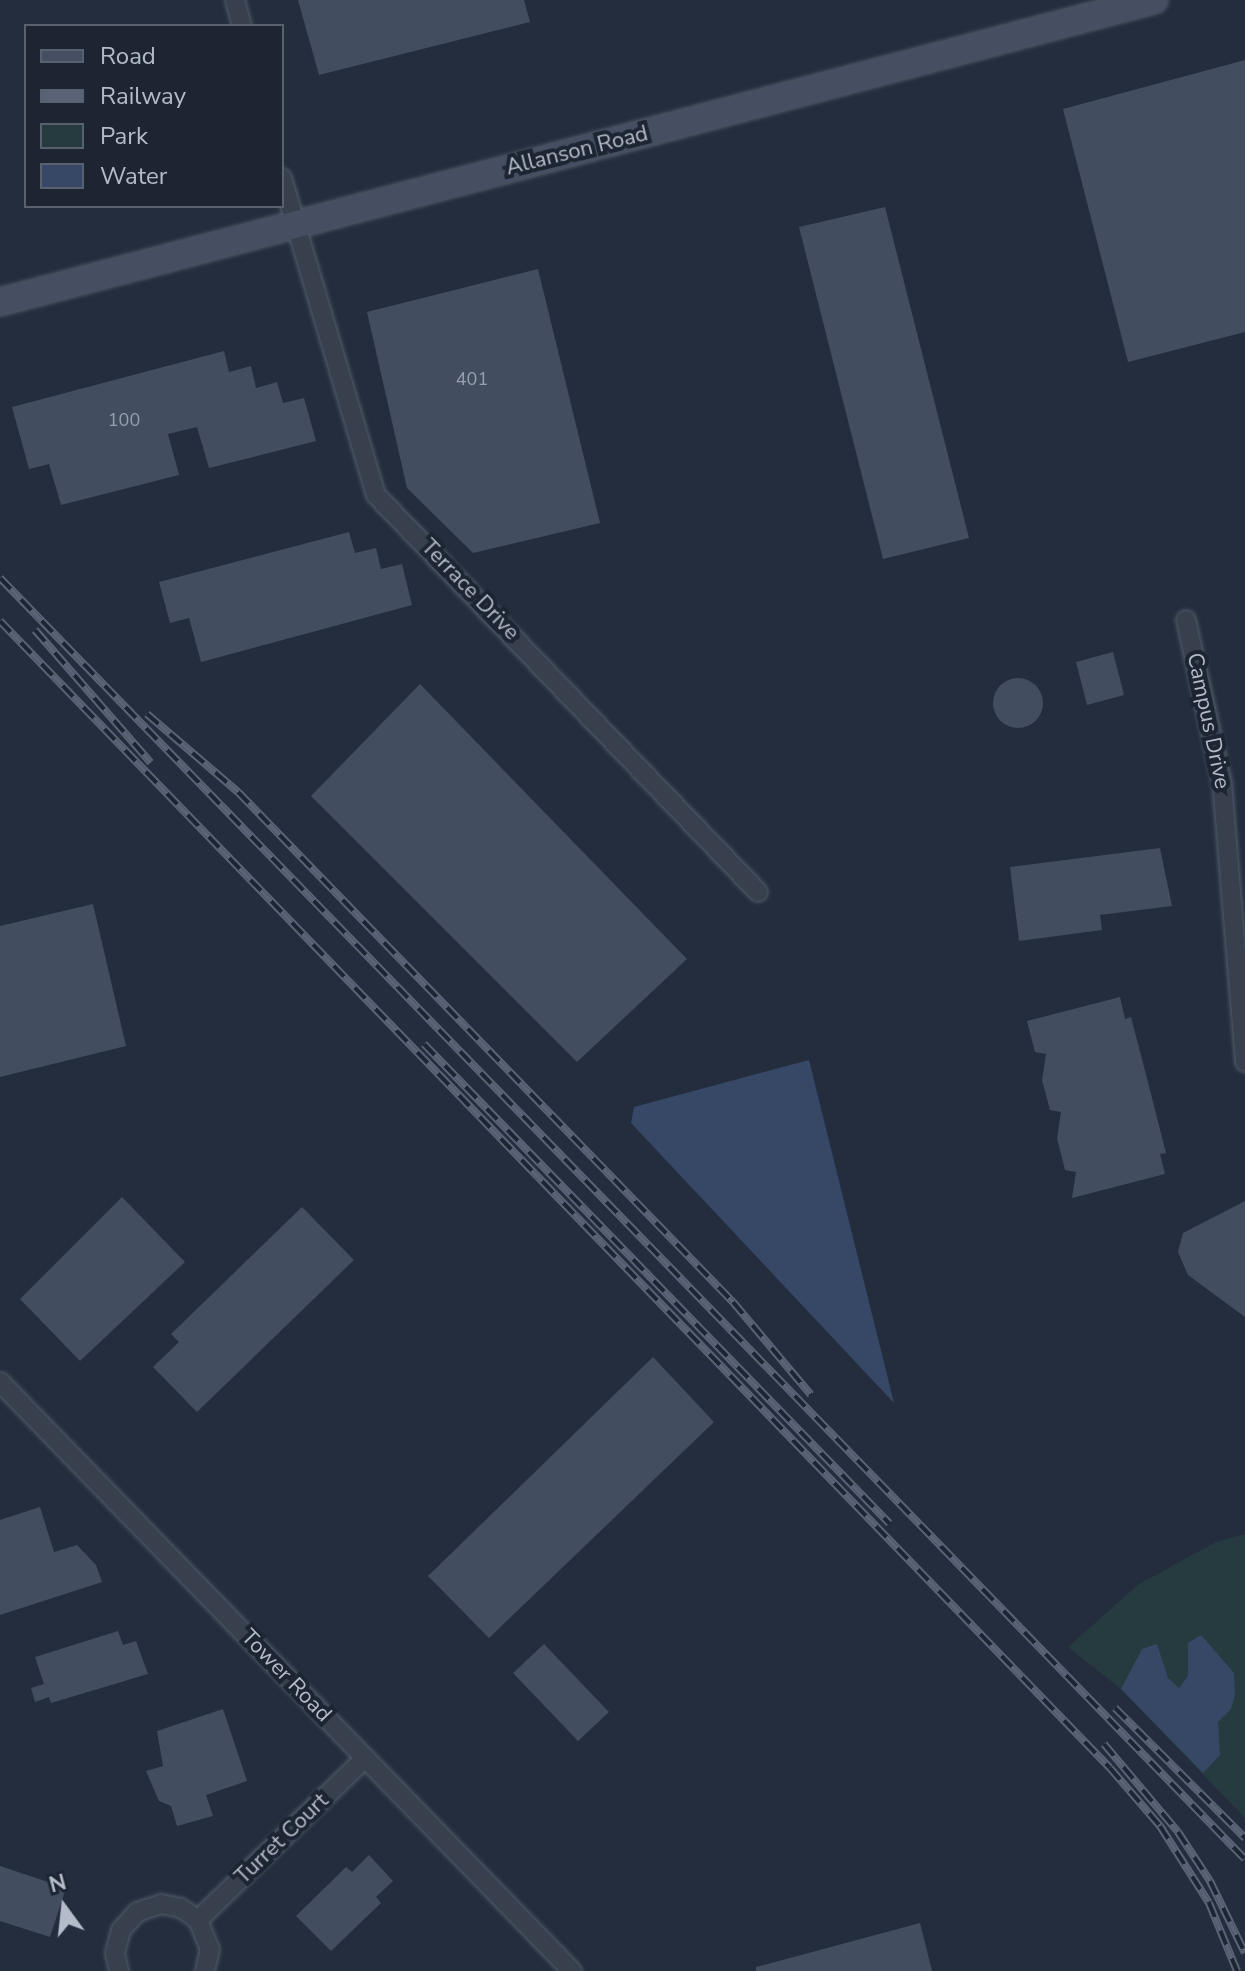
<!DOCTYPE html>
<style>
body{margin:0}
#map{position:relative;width:1245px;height:1971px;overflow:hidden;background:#242d3e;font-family:"Nunito Sans",sans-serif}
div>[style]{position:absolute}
.green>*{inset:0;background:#263b3f}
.water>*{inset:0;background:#374866}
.building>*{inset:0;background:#434d60}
.round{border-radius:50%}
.roads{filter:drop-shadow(0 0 2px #535b69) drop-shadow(0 0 2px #535b69)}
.street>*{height:18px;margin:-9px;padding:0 9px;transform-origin:9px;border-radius:9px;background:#38404e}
.secondary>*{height:26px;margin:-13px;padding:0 13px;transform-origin:13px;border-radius:13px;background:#464e61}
.rail>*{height:8px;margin-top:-4px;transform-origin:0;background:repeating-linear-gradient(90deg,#1d2533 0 15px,#5a6375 0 30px);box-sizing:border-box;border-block:2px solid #5a6375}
span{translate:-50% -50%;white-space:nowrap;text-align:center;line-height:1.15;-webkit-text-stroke:8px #1d2533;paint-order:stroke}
.number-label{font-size:18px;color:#98a0af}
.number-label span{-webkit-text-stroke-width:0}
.street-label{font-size:22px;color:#b4bbc9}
.legend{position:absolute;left:24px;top:24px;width:260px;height:184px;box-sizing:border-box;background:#1d2533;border:2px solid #59616f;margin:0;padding:10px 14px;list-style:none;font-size:24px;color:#b4bbc9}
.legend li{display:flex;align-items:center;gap:16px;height:40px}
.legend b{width:40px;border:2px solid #59616f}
.north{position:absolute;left:24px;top:1867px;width:80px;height:80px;-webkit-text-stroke:6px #1d2533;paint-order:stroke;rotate:345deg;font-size:22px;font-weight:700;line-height:32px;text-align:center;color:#b4bbc9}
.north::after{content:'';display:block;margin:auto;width:28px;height:36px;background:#b4bbc9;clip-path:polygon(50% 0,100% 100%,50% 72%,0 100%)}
</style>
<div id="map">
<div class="green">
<div style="clip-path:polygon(1245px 1534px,1245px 1818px,1121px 1689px,1068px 1647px,1139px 1584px,1216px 1542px)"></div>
</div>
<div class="water">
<div style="clip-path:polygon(809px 1060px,894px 1403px,631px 1123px,634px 1107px)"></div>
<div style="clip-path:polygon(1201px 1635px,1234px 1673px,1235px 1695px,1231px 1709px,1218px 1722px,1220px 1755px,1203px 1773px,1121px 1689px,1142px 1649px,1157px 1644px,1168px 1678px,1179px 1688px,1188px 1676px,1188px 1643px)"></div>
</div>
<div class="building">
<div style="clip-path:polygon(298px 0,524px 0,530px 22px,319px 75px)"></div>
<div style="clip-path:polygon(1245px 60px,1245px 332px,1128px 362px,1063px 109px)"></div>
<div style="clip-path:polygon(885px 207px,969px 538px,883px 559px,799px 227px)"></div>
<div style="clip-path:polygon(538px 269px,600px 523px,473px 553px,407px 488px,367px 312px)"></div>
<div style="clip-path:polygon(224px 351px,229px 372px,251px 366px,256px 388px,277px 382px,283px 403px,304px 398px,316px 441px,209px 468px,197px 427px,168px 434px,179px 475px,61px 505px,49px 464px,29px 469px,12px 407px)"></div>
<div style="clip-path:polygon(349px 532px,355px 553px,376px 548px,381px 569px,402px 564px,412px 605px,201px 662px,189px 618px,170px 623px,159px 582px)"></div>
<div style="clip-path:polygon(1113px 652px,1124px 695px,1087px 705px,1076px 662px)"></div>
<div class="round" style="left:993px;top:678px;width:50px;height:50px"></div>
<div style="clip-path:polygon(420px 684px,687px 959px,577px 1062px,311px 796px)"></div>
<div style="clip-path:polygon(1160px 848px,1172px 906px,1100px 915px,1102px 930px,1019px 941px,1010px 867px)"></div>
<div style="clip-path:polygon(93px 904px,126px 1046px,0 1077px,0 926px)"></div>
<div style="clip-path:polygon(1120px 997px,1125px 1019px,1131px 1017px,1151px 1094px,1166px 1153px,1160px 1154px,1165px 1174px,1072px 1198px,1076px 1172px,1065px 1170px,1057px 1138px,1061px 1112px,1050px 1110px,1042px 1080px,1046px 1054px,1035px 1052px,1027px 1021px)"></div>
<div style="clip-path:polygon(122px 1197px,185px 1262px,80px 1361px,20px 1299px)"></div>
<div style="clip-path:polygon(1245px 1201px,1245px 1317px,1188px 1275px,1178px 1252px,1183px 1233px)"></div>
<div style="clip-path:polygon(302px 1207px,354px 1260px,197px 1412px,153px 1367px,179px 1342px,171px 1334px)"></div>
<div style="clip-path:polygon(653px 1357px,714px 1422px,489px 1638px,428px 1576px)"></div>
<div style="clip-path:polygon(40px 1507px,54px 1552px,77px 1545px,96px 1565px,102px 1582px,0 1615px,0 1520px)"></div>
<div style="clip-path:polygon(118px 1631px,123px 1645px,136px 1641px,148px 1674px,51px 1703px,49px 1697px,35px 1702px,31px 1688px,44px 1684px,35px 1657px)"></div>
<div style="clip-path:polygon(544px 1644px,609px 1712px,578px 1741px,513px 1673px)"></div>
<div style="clip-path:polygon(223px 1709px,247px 1781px,206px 1795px,213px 1816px,177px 1826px,171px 1806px,159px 1801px,146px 1771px,163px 1766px,157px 1731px)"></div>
<div style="clip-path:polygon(369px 1855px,393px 1881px,376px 1897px,381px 1903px,331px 1951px,296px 1916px,346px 1867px,352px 1872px)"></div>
<div style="clip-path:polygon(0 1866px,66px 1888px,50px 1937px,0 1921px)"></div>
<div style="clip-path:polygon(920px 1923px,932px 1971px,756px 1971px,756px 1967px)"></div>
</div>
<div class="roads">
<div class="street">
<div style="left:235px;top:0;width:27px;rotate:75deg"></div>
<div style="left:282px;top:178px;width:331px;rotate:73.5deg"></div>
<div style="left:376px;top:495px;width:551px;rotate:46.1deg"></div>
<div style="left:1186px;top:620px;width:166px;rotate:77.5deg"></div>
<div style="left:1222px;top:782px;width:281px;rotate:85.3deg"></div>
<div style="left:0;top:1382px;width:821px;rotate:45.84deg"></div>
<div style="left:198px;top:1920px;width:233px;rotate:-44.1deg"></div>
<div style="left:119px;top:1971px;width:18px;rotate:-103deg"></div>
<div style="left:115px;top:1953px;width:24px;rotate:-75deg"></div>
<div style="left:121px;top:1930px;width:24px;rotate:-48deg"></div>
<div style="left:137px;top:1912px;width:25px;rotate:-18deg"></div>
<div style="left:161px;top:1904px;width:20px;rotate:11deg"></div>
<div style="left:181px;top:1908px;width:21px;rotate:35deg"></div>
<div style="left:198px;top:1920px;width:31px;rotate:68deg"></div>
<div style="left:210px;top:1949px;width:23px;rotate:103deg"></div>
</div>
<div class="secondary">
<div style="left:0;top:302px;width:1193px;rotate:-14.67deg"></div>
</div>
</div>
<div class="rail">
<div style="left:0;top:578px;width:1786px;rotate:45.82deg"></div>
<div style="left:0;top:621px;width:1596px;rotate:45.94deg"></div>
<div style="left:1110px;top:1768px;width:77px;rotate:49.2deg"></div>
<div style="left:1160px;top:1826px;width:91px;rotate:57.5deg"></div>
<div style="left:1209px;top:1903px;width:74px;rotate:67.6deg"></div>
<div style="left:35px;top:630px;width:176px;rotate:48.9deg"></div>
<div style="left:147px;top:714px;width:120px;rotate:40.6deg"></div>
<div style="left:238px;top:792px;width:711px;rotate:45.86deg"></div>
<div style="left:733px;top:1302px;width:121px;rotate:50deg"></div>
<div style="left:424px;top:1044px;width:668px;rotate:45.85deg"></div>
<div style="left:1115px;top:1708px;width:184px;rotate:45deg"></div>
<div style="left:1104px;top:1744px;width:115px;rotate:49.9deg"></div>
<div style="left:1178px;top:1832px;width:59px;rotate:56.9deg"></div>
<div style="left:1210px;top:1881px;width:80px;rotate:64.1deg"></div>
</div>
<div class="number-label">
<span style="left:472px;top:379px">401</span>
<span style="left:124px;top:420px">100</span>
</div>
<div class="street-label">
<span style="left:577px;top:151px;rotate:-14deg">Allanson Road</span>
<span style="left:470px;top:590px;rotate:46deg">Terrace Drive</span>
<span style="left:1208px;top:721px;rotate:78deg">Campus Drive</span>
<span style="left:286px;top:1676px;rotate:46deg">Tower Road</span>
<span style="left:282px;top:1839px;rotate:-44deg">Turret Court</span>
</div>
<ul class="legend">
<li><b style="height:10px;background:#464e61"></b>Road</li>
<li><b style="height:10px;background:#5a6375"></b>Railway</li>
<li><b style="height:22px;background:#263b3f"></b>Park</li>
<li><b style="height:22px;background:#374866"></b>Water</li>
</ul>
<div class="north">N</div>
</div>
